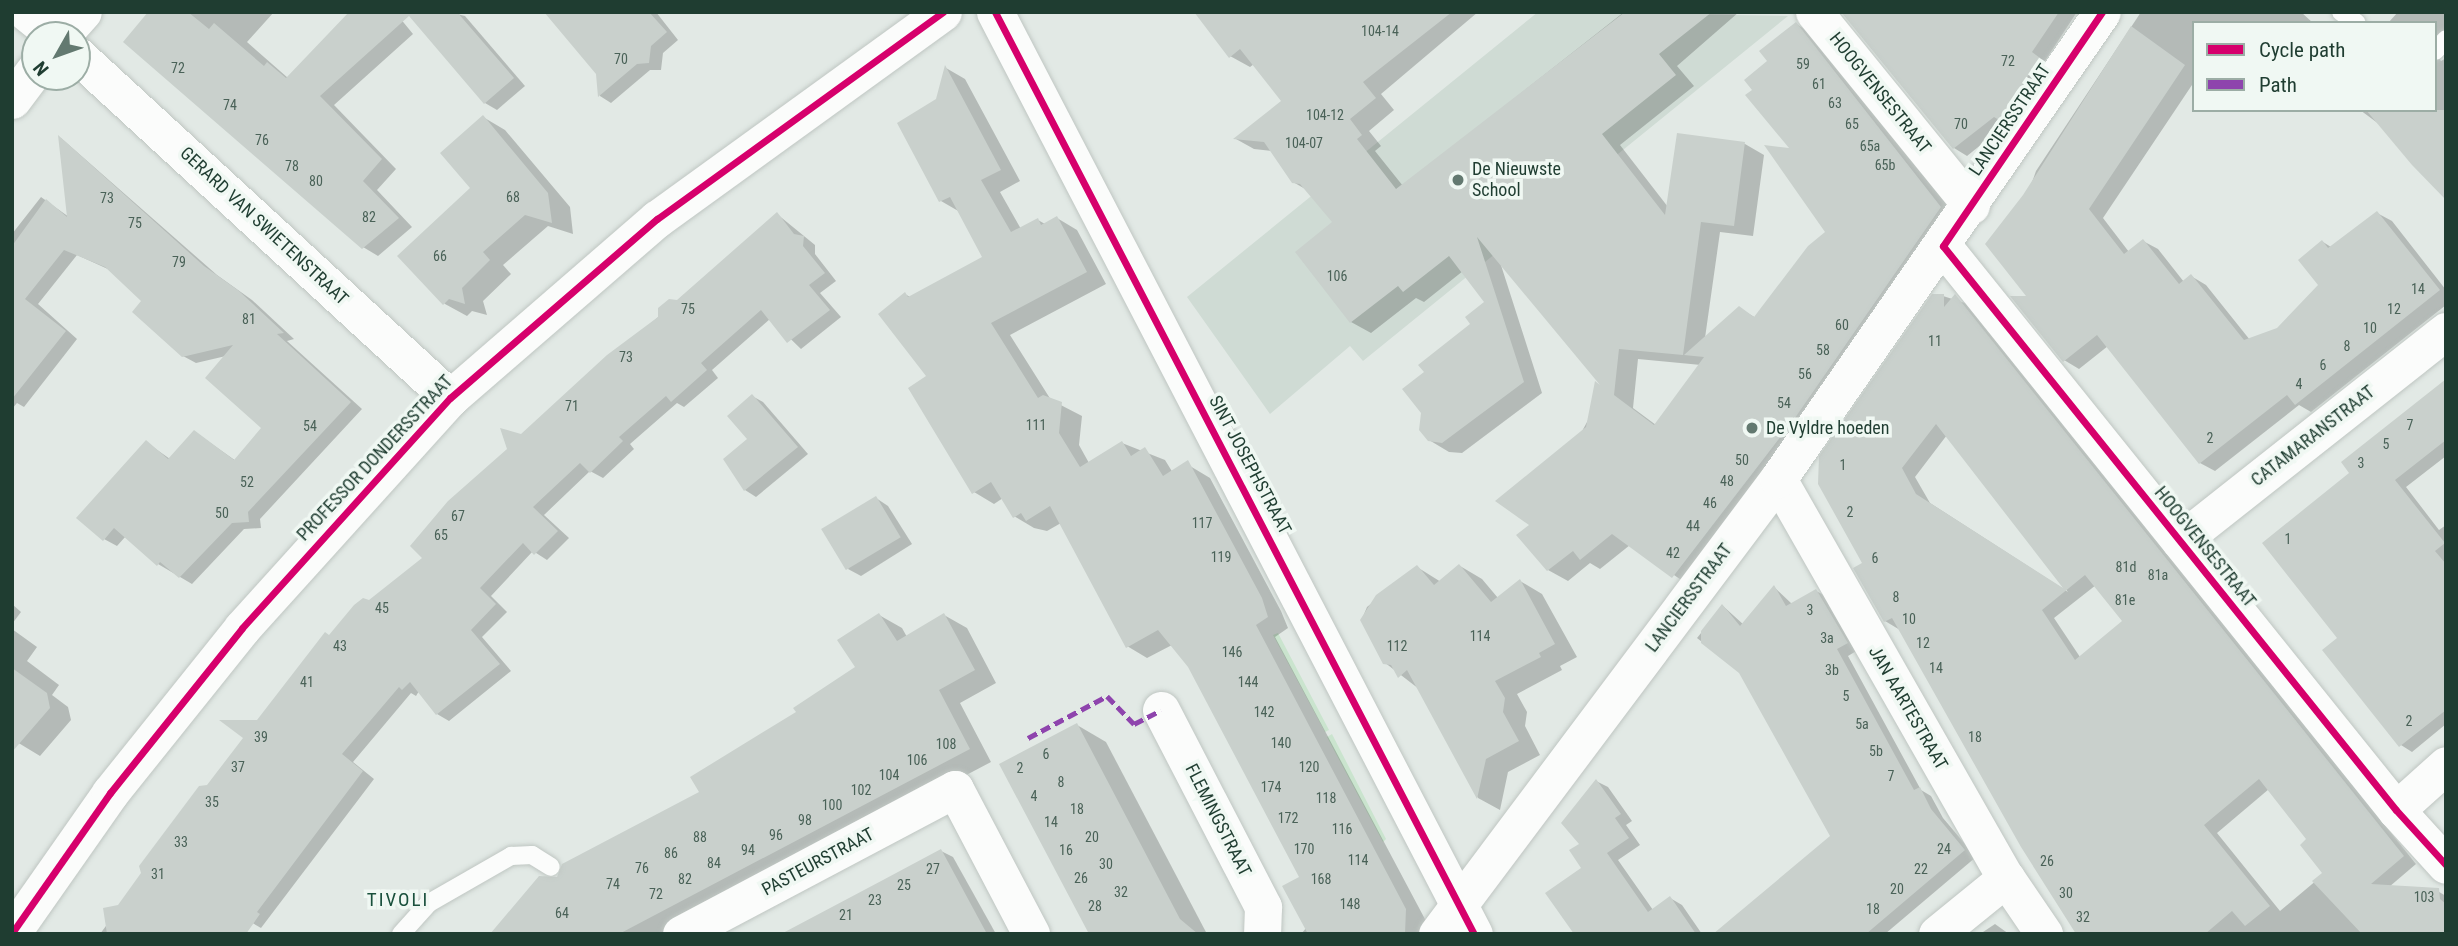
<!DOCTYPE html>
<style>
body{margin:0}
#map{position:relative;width:2458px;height:946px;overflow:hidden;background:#e2e9e5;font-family:"Roboto Condensed",sans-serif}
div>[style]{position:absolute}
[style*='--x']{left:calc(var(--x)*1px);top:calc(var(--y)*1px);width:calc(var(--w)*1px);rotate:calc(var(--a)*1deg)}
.built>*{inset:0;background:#cfdbd4}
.green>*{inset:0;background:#cae4ce}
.shadow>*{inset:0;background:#0003}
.building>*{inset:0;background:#c9d0cc;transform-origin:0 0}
.roads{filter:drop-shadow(0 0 2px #bfc6c2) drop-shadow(0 0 2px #bfc6c2)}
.service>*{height:18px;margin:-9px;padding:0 9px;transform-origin:9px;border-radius:9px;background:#fbfcfb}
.minor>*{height:37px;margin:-18.5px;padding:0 18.5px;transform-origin:18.5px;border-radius:18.5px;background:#fbfcfb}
.quiet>*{height:5px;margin-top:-2.5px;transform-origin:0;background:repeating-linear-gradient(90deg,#8e44ad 0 10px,transparent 0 15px)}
.cycleway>*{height:7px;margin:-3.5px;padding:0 3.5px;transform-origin:3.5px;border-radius:3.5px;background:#d6006c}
.dots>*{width:19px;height:19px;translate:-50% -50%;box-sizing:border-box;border:4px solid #f0f8f3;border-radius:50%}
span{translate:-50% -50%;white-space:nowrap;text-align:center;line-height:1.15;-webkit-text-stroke:7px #f0f8f3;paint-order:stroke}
.number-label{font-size:14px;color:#4a6258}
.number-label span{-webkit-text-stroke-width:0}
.street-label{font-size:18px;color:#1f3d31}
.poi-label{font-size:18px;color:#1f3d31}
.left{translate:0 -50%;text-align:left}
.neighbourhood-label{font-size:19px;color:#19503c;letter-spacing:2px}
.frame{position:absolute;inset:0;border:14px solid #1f3d31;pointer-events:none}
.legend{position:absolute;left:2192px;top:21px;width:245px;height:91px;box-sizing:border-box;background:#f0f8f3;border:2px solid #9cada5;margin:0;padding:9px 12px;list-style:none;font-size:21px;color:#1f3d31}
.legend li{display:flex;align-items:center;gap:14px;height:35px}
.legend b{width:35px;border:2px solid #9cada5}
.north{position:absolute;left:21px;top:21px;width:70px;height:70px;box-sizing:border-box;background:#f0f8f3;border:2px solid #9cada5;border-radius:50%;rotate:230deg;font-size:19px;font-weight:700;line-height:28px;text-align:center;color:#1f3d31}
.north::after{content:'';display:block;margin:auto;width:24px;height:32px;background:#637970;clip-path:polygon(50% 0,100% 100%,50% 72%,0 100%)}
</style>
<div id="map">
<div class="built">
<div style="clip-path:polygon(1538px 12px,1788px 16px,1363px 361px,1350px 346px,1270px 414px,1187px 297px)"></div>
</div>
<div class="green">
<div style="clip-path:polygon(1278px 633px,1329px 730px,1325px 732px,1273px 635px)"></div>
<div style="clip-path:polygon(1332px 734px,1386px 839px,1383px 842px,1327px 737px)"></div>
</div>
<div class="shadow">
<div style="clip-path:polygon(151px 12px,274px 12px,247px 42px,288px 78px,352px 12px,395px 12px,413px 34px,334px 105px,396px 169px,377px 190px,412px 227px,378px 256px,363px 247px)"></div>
<div style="clip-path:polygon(449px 12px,465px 16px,525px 86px,497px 110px,485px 103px)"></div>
<div style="clip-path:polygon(567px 12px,656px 12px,678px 40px,663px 53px,661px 70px,650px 70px,611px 103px,600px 96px,598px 73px)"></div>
<div style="clip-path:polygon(evenodd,1196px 12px,1478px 12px,1381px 94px,1394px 110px,1369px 131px,1381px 146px,1375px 151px,1403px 186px,1624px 12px,1739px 12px,1677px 66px,1694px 86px,1620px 145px,1668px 207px,1679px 135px,1745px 144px,1764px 155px,1753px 236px,1720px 232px,1705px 338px,1739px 308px,1756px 318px,1827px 232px,1793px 150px,1754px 90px,1796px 24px,1815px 35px,1959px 219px,1693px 588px,1630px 545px,1600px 569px,1590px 563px,1568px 581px,1548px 570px,1531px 525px,1605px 389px,1500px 262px,1542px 393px,1462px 453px,1449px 452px,1429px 440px,1427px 372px,1473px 324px,1487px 303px,1463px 271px,1424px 302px,1416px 298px,1371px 333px,1351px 322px,1335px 223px,1307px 190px,1293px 182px,1272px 151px,1254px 149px,1236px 139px,1284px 102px,1254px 64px,1250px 67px,1230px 56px,1196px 12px,1638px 359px,1701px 365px,1656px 425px,1633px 408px,1638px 359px)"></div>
<div style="clip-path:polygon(1844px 12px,2077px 12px,2045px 61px,2053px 67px,2008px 123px,1967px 156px,1954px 148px)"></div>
<div style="clip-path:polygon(2141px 12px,2301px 12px,2313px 23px,2194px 23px,2194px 82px,2103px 218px,2129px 252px,2143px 241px,2158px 249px,2184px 282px,2191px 276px,2206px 285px,2250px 340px,2278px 330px,2321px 286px,2323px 242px,2331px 247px,2377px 213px,2392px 221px,2446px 290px,2446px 305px,2311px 412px,2299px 405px,2215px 471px,2200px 463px,2108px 346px,2079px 369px,2064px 360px,2030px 298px,2031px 185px,2036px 171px)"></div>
<div style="clip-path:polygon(2398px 12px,2446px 12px,2446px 49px,2438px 57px,2441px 61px,2446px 58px,2446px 196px,2383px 127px,2360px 110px,2435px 110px,2435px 23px,2388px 23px)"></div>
<div style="clip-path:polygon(946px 68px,965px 79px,1020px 181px,1000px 192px,1021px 229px,1038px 220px,1045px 224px,1057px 218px,1077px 230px,1106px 284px,1010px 335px,1051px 400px,1082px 416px,1079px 445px,1089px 463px,1122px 443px,1165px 460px,1173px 473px,1190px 466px,1210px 478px,1281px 611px,1288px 628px,1275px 637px,1426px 921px,1424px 934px,1301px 934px,1307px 927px,1302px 877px,1190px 666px,1172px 645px,1147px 658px,1127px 646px,1061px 523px,1047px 531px,1034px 528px,1014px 516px,1003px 498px,994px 504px,974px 492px,929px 376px,905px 294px,910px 297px,985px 258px,960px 212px,941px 201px,937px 100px)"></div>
<div style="clip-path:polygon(483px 117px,505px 130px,570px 207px,573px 234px,548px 226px,503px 265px,511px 274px,483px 301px,487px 315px,472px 311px,467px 316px,445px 304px,400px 257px,472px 188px)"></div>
<div style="clip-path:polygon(61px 138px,217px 275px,252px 300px,294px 339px,287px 341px,362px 409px,260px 519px,261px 528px,244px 529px,192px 584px,158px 564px,126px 536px,117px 546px,104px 539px,146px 442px,170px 459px,195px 432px,236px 461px,264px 428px,226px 356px,196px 363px,183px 356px,144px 301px,110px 270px,77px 255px,38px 304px,77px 339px,24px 407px,17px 403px,12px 409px,12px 234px,41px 197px,69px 217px)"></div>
<div style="clip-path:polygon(777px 214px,815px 245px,815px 254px,836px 281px,820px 293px,841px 317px,801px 349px,770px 319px,712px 370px,718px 378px,684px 407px,677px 403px,630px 444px,634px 449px,603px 478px,590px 471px,544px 515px,569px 538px,547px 560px,533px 551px,491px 596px,507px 612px,482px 637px,511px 671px,449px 721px,437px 714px,419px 691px,416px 696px,411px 693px,353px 762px,374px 779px,261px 928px,249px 921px,219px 934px,100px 934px,208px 787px,329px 637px,425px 558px,521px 436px)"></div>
<div style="clip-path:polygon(evenodd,1943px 296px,1968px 304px,2416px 864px,2389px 887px,2434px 889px,2446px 896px,2446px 934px,2080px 934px,1900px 630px,1885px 621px,1864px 564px,1943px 296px,1947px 435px,2068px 592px,1930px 503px,1915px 477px,1947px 435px,1943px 296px,2096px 585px,2124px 621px,2080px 657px,2054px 618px,2096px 585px,1943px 296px,2269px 789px,2309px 839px,2324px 874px,2280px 911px,2217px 833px,2269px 789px)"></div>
<div style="clip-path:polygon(2446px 381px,2446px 456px,2406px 487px,2439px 530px,2446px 525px,2446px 724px,2412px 752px,2401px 745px,2340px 639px,2352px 473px)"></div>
<div style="clip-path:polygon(752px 396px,763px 402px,808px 454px,756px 497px,745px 490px)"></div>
<div style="clip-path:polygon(876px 498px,888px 506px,912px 544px,861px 576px,848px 569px)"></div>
<div style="clip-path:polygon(1460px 566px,1482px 579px,1498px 598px,1520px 581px,1542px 594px,1577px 657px,1560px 666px,1562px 670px,1517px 694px,1527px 712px,1525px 726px,1540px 755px,1508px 772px,1500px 810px,1478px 798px,1419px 689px,1384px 662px,1362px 619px,1367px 607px,1417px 567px,1441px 582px)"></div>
<div style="clip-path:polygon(1774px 587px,1792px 604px,1816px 591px,1828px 597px,1858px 650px,1848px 656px,1921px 790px,1931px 796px,1943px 818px,1976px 857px,1885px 934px,1716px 934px,1832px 836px,1740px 672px,1697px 638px,1723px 606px,1744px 625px)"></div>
<div style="clip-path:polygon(12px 604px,21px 612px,12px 624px)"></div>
<div style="clip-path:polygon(879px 615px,902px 628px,907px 637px,944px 615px,967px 628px,996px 683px,960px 703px,991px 762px,665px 934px,492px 934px,558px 878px,702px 792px,857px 668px)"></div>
<div style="clip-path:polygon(12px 629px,37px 647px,27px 661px,59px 685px,52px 695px,68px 707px,71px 720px,40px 756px,12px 739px)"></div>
<div style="clip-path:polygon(1077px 725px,1106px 742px,1207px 934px,1094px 934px)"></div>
<div style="clip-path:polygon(1596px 781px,1608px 787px,1632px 821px,1626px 825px,1640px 845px,1618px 860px,1653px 910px,1670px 898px,1682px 905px,1702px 934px,1576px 934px,1584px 868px,1582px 844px)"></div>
<div style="clip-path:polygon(941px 851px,953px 857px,996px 934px,785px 934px)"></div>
<div style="clip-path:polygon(1995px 924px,2009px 934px,1980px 934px)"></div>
</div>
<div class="building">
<div style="clip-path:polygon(148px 12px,188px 12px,209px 29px,214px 23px,264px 66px,267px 62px,286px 78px,349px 12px,457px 12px,514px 78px,484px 104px,409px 16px,320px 96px,382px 159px,363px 181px,399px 218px,362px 249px,123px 42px)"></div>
<div style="clip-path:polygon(544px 12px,649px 12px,667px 32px,651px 46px,649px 63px,637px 64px,598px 97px,596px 74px)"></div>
<div style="clip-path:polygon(1194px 12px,1452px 12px,1363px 82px,1376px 98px,1350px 119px,1362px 135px,1357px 139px,1396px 189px,1625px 12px,1712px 12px,1659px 54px,1676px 75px,1602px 134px,1665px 215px,1677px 133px,1745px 142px,1734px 226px,1701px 222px,1683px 355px,1619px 349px,1614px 395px,1654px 425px,1704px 357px,1684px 355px,1739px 306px,1754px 317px,1808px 246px,1825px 232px,1764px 145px,1789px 148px,1745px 95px,1752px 90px,1744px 80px,1767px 61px,1759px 51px,1796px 22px,1941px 207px,1795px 418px,1672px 578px,1612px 534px,1580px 560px,1573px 551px,1547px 571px,1516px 535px,1529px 525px,1495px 501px,1586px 427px,1595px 381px,1600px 385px,1477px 237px,1524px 382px,1442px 443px,1428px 441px,1419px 430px,1421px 413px,1402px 389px,1424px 372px,1418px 365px,1470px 324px,1465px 317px,1484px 302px,1449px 256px,1403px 292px,1398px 286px,1350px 323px,1295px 252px,1332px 222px,1300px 184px,1292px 183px,1264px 142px,1233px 139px,1281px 101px,1240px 49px,1229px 58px)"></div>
<div style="clip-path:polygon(1841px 12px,2059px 12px,2032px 52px,2040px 58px,1999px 120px,1994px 117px,1953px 149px)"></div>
<div style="clip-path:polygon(2131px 26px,2185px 65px,2089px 209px,2124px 254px,2143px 239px,2179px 284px,2191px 274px,2244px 340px,2277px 328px,2318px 285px,2298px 260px,2322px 240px,2328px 248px,2377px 211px,2440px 290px,2295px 405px,2287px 395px,2199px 464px,2097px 335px,2063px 362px,2010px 296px,2026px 296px,1985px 244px,2023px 195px)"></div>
<div style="clip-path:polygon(945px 65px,1001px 170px,981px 180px,1011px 232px,1038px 218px,1041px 225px,1057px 216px,1087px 272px,991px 323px,1038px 398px,1043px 395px,1062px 402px,1059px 433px,1080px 467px,1122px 441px,1131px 456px,1145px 447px,1163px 476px,1188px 460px,1262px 598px,1268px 617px,1256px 625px,1406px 909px,1405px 934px,1308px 934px,1282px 886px,1299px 877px,1188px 667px,1158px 630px,1126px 648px,1050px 506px,1026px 521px,1021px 513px,1013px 518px,991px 482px,972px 494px,908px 388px,926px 376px,878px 314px,905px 292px,908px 297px,982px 257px,950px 197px,939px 202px,897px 123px,936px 99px)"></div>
<div style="clip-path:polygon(2366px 110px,2446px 110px,2446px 200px,2412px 165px)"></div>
<div style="clip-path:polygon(483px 115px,548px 193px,552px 223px,525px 215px,483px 252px,490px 260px,462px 288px,465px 304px,449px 299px,443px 305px,397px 256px,470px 188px,440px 153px)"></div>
<div style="clip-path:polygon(58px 135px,204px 266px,239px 291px,284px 333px,277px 334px,351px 402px,248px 512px,249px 522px,232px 523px,179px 578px,160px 562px,157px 566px,114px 528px,103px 541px,76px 518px,146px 440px,168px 459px,194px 430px,234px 460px,261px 428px,205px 378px,233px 345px,182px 357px,132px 312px,141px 301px,105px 267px,64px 250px,25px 299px,66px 331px,12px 399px,12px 246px,46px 199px,67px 217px)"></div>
<div style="clip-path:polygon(777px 212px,794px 234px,804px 236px,803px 246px,825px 273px,809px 285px,830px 310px,787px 343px,761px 310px,701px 363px,707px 370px,671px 402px,666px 396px,619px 437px,623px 441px,590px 473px,580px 463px,533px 507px,558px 531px,534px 555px,523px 543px,480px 588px,496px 604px,471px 630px,500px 664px,436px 715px,410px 682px,402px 690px,399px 687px,342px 754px,363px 771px,257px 912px,260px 914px,246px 934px,107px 934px,103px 908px,118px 905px,141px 873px,139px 866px,199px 786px,207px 785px,243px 738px,219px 720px,257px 720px,325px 632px,329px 635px,354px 605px,363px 598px,369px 600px,422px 558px,410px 546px,448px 501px,507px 449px,500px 428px,521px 434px,607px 355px,658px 317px,658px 308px,669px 299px,677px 300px)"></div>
<div style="clip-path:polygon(evenodd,1932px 294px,1944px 294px,1944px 307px,1955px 294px,2404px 856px,2371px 884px,2439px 888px,2440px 899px,2446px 904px,2446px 934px,2362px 934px,2312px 881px,2322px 873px,2300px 845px,2306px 839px,2259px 779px,2204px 825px,2270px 906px,2245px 926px,2232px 911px,2205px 934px,2076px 934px,2021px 847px,1892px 618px,1884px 622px,1853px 568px,1862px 563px,1818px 484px,1819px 456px,1932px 294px,1936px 424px,2063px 588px,1916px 494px,1902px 468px,1936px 424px,1932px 294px,2085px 575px,2122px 621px,2075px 660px,2042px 610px,2085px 575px)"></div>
<div style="clip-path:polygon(2446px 379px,2446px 440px,2395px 480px,2445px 543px,2435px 551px,2446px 564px,2446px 710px,2399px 747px,2322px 650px,2337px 638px,2262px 543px,2349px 473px,2341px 462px)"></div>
<div style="clip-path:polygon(752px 394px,798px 447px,744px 491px,723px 459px,747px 439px,727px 416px)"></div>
<div style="left:876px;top:496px;width:48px;height:64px;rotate:59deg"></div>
<div style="clip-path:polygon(1459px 564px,1491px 602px,1520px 579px,1555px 644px,1539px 653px,1541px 657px,1495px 681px,1505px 698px,1503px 712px,1519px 741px,1486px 759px,1477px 799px,1407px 670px,1398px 678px,1391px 665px,1383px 664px,1360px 620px,1376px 595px,1417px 565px,1434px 585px)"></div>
<div style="clip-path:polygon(1774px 585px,1786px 606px,1816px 589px,1848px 643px,1837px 649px,1914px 790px,1920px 787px,1931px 809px,1965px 850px,1866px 934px,1713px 934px,1830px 836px,1739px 673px,1701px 643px,1701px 631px,1722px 604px,1740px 626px)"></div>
<div style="clip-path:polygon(879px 613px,897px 641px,944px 613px,975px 670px,939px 690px,970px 749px,619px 934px,490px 934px,539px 876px,557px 877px,562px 864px,699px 792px,690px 777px,796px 712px,793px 708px,855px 667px,837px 640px)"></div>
<div style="clip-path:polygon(12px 668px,47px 693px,50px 708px,12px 752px)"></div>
<div style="clip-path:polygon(1077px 723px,1180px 919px,1198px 934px,1089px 934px,999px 764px)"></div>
<div style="clip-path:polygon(1596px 779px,1621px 814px,1615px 818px,1629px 838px,1607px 853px,1648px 912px,1670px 896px,1696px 934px,1574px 934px,1545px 893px,1581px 868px,1569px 850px,1579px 844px,1561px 823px)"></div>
<div style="clip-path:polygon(941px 849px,987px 934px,781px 934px,883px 880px)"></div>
</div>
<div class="roads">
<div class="service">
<div style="--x:2341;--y:12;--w:19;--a:35"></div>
<div style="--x:2435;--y:51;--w:16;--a:-47"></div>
<div style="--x:401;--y:934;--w:42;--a:-47.9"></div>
<div style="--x:429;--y:903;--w:95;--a:-29.8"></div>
<div style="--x:511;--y:856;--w:21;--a:-3"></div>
<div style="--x:532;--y:855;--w:22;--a:32"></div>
</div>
<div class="minor">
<div style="--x:26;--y:12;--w:36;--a:39"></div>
<div style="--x:995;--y:12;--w:1039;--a:62.55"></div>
<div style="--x:1814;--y:12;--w:249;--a:50.9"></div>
<div style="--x:62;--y:35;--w:31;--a:-48"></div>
<div style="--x:77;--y:55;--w:507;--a:42.6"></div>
<div style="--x:12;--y:100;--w:38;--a:-53"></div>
<div style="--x:1943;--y:246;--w:723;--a:51.23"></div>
<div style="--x:2396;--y:810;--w:74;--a:47.7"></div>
<div style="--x:1778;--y:479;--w:460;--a:60.3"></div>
<div style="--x:2006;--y:878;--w:68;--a:55.8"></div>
<div style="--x:2180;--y:541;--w:339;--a:-38.3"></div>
<div style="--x:1161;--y:710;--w:222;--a:62.6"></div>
<div style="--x:1263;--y:907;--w:27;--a:92"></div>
<div style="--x:2396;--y:810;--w:67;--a:-42"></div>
<div style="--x:12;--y:933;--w:171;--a:-55"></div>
<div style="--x:110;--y:793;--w:211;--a:-51.3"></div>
<div style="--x:242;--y:628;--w:310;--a:-47.9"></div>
<div style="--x:450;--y:398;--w:274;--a:-40.9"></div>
<div style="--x:657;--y:219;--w:353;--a:-35.9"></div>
<div style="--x:681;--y:934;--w:310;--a:-27.9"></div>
<div style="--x:955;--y:789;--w:164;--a:62.3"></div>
<div style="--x:1437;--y:934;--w:569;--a:-53.15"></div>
<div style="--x:1778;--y:479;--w:568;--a:-55.25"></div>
<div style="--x:1937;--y:934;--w:89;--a:-39.1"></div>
</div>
</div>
<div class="quiet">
<div style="--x:1028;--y:738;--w:89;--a:-28"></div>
<div style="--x:1107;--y:696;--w:39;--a:46"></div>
<div style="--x:1134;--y:724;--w:30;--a:-27"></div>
</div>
<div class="cycleway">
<div style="--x:995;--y:12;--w:1039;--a:62.55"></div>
<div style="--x:2102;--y:12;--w:283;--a:124.2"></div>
<div style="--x:1943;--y:246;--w:723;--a:51.23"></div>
<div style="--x:2396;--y:810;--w:74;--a:47.7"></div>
<div style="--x:12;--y:933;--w:171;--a:-55"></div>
<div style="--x:110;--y:793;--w:211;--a:-51.3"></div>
<div style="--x:242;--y:628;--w:310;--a:-47.9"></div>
<div style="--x:450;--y:398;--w:274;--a:-40.9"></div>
<div style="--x:657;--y:219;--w:353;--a:-35.9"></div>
</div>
<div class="dots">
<div style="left:1458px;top:180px;background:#637970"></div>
<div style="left:1752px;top:428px;background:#637970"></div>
</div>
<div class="number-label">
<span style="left:1380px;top:31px">104-14</span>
<span style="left:621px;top:59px">70</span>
<span style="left:2008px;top:61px">72</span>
<span style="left:1803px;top:64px">59</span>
<span style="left:178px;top:68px">72</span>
<span style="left:1819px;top:84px">61</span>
<span style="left:1835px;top:103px">63</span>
<span style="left:230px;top:105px">74</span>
<span style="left:1325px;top:115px">104-12</span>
<span style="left:1852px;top:124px">65</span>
<span style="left:1961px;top:124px">70</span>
<span style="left:262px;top:140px">76</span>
<span style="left:1304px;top:143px">104-07</span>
<span style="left:1870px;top:146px">65a</span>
<span style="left:1885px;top:165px">65b</span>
<span style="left:292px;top:166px">78</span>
<span style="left:316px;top:181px">80</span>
<span style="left:513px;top:197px">68</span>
<span style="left:107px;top:198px">73</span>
<span style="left:369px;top:217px">82</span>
<span style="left:135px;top:223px">75</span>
<span style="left:440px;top:256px">66</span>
<span style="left:179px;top:262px">79</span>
<span style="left:1337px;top:276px">106</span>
<span style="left:2418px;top:289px">14</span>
<span style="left:688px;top:309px">75</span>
<span style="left:2394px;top:309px">12</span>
<span style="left:249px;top:319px">81</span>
<span style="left:1842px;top:325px">60</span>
<span style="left:2370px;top:328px">10</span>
<span style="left:1935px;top:341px">11</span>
<span style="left:2347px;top:346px">8</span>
<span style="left:1823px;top:350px">58</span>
<span style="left:626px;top:357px">73</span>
<span style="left:2323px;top:365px">6</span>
<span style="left:1805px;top:374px">56</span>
<span style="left:2299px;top:384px">4</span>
<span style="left:1784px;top:403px">54</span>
<span style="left:572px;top:406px">71</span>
<span style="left:1036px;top:425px">111</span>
<span style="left:2410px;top:425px">7</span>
<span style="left:310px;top:426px">54</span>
<span style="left:2210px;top:438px">2</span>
<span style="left:2386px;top:444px">5</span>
<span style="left:1742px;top:460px">50</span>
<span style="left:2361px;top:463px">3</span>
<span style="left:1843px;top:465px">1</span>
<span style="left:1727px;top:481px">48</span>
<span style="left:247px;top:482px">52</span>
<span style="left:1710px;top:503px">46</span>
<span style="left:1850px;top:512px">2</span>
<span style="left:222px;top:513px">50</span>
<span style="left:458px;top:516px">67</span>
<span style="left:1202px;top:523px">117</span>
<span style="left:1693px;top:526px">44</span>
<span style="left:441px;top:535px">65</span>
<span style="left:2288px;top:539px">1</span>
<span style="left:1673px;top:553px">42</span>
<span style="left:1221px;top:557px">119</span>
<span style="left:1875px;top:558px">6</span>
<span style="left:2126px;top:567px">81d</span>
<span style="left:2158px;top:575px">81a</span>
<span style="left:1896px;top:597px">8</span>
<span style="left:2125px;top:600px">81e</span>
<span style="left:382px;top:608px">45</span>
<span style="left:1810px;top:610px">3</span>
<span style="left:1909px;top:619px">10</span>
<span style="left:1480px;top:636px">114</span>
<span style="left:1827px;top:638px">3a</span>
<span style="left:1923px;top:643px">12</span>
<span style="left:340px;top:646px">43</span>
<span style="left:1397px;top:646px">112</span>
<span style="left:1232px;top:652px">146</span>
<span style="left:1936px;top:668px">14</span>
<span style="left:1832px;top:670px">3b</span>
<span style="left:307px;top:682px">41</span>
<span style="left:1248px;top:682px">144</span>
<span style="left:1846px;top:696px">5</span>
<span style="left:1264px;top:712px">142</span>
<span style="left:2409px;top:721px">2</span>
<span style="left:1862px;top:724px">5a</span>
<span style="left:261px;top:737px">39</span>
<span style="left:1975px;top:737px">18</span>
<span style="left:1281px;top:743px">140</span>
<span style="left:946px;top:744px">108</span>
<span style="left:1876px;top:751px">5b</span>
<span style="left:1046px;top:754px">6</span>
<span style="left:917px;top:760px">106</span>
<span style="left:238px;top:767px">37</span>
<span style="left:1309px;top:767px">120</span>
<span style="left:1020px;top:768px">2</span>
<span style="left:889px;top:775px">104</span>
<span style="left:1891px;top:776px">7</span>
<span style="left:1061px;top:782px">8</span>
<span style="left:1271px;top:787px">174</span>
<span style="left:861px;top:790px">102</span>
<span style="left:1034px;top:796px">4</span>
<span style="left:1326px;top:798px">118</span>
<span style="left:212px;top:802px">35</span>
<span style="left:832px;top:805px">100</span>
<span style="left:1077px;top:809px">18</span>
<span style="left:1288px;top:818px">172</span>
<span style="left:805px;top:820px">98</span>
<span style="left:1051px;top:822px">14</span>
<span style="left:1342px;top:829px">116</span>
<span style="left:776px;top:835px">96</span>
<span style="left:700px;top:837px">88</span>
<span style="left:1092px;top:837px">20</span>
<span style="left:181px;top:842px">33</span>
<span style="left:1304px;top:849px">170</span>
<span style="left:1944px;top:849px">24</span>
<span style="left:748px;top:850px">94</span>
<span style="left:1066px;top:850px">16</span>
<span style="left:671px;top:853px">86</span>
<span style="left:1358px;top:860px">114</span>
<span style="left:2047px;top:861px">26</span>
<span style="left:714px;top:863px">84</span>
<span style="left:1106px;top:864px">30</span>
<span style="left:642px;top:868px">76</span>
<span style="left:933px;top:869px">27</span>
<span style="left:1921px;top:869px">22</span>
<span style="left:158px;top:874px">31</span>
<span style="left:1081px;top:878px">26</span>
<span style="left:685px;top:879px">82</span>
<span style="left:1321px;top:879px">168</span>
<span style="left:613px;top:884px">74</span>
<span style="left:904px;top:885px">25</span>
<span style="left:1897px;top:889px">20</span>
<span style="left:1121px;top:892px">32</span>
<span style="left:2066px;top:893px">30</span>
<span style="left:656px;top:894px">72</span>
<span style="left:2424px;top:897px">103</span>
<span style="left:875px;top:900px">23</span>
<span style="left:1350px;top:904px">148</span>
<span style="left:1095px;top:906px">28</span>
<span style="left:1873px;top:909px">18</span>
<span style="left:562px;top:913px">64</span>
<span style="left:846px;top:915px">21</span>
<span style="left:2083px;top:917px">32</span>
</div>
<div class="street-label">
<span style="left:1880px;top:93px;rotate:51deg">HOOGVENSESTRAAT</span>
<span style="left:2010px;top:120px;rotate:-56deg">LANCIERSSTRAAT</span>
<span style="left:264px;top:226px;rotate:43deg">GERARD VAN SWIETENSTRAAT</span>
<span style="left:2313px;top:436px;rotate:-38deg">CATAMARANSTRAAT</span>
<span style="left:375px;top:458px;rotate:-47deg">PROFESSOR DONDERSSTRAAT</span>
<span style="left:1250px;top:465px;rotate:62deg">SINT JOSEPHSTRAAT</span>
<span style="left:2205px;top:547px;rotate:51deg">HOOGVENSESTRAAT</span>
<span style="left:1689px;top:598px;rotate:-53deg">LANCIERSSTRAAT</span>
<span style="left:1908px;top:708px;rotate:60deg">JAN AARTESTRAAT</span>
<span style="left:1218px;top:820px;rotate:63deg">FLEMINGSTRAAT</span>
<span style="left:818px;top:862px;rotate:-28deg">PASTEURSTRAAT</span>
</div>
<div class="poi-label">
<span class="left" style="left:1472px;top:180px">De Nieuwste<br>School</span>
<span class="left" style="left:1766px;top:428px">De Vyldre hoeden</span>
</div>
<div class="neighbourhood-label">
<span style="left:398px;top:900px">TIVOLI</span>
</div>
<div class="frame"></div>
<ul class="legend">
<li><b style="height:9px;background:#d6006c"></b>Cycle path</li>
<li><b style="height:9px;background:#8e44ad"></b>Path</li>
</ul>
<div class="north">N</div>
</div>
